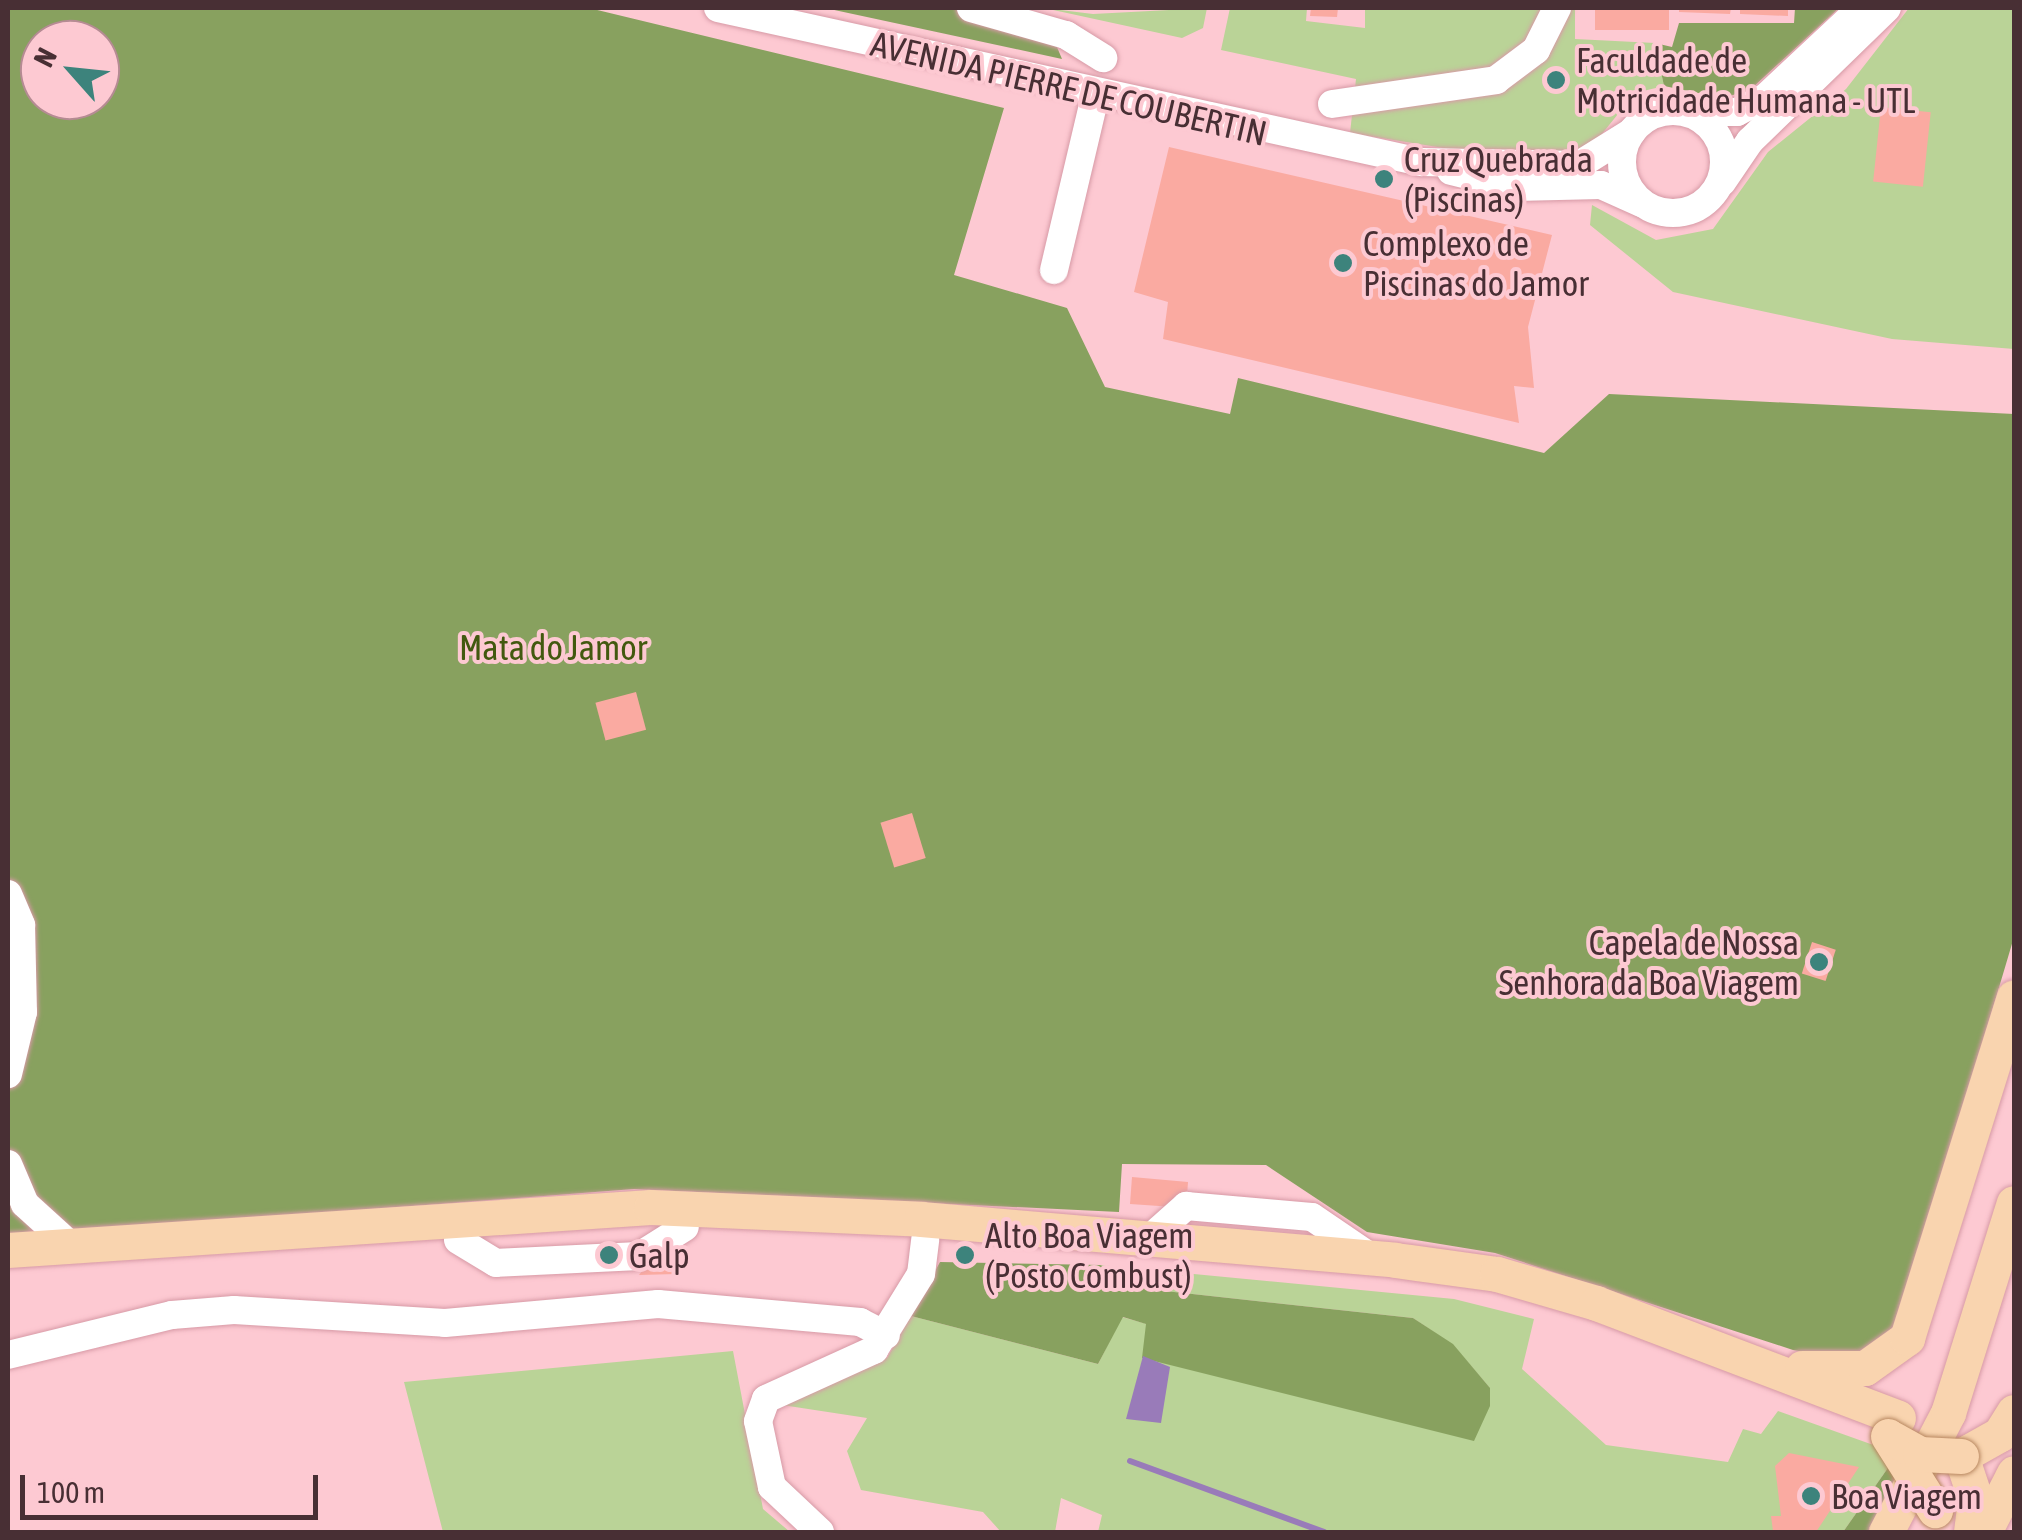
<!DOCTYPE html>
<style>
body{margin:0}
#map{position:relative;width:2022px;height:1540px;overflow:hidden;background:#fdc9d2;font-family:"Asap Condensed",sans-serif}
div>[style]{position:absolute}
[style*='--x']{left:calc(var(--x)*1px);top:calc(var(--y)*1px);width:calc(var(--w)*1px);rotate:calc(var(--a)*1deg)}
.green>*{inset:0;background:#bad397}
.forest>*{inset:0;background:#88a15f}
.water>*{inset:0;background:#997bb9}
.stream>*{height:6px;margin:-3px;padding:0 3px;transform-origin:3px;border-radius:3px;background:#997bb9}
.building>*{inset:0;background:#faaaa1;transform-origin:0 0}
.roads{filter:drop-shadow(0 0 2px #d79aa6) drop-shadow(0 0 2px #d79aa6)}
.minor>*{height:28px;margin:-14px;padding:0 14px;transform-origin:14px;border-radius:14px;background:#fff}
.minor>.ring{margin:-14px;padding:0;box-sizing:content-box;background:none;border:28px solid #fff;border-radius:50%}
.major>*{height:35px;margin:-17.5px;padding:0 17.5px;transform-origin:17.5px;border-radius:17.5px;background:#f9d4af}
.bridges{filter:drop-shadow(0 0 2px #b88861) drop-shadow(0 0 2px #b88861)}
.major-bridge>*{height:35px;margin:-17.5px;padding:0 17.5px;transform-origin:17.5px;border-radius:17.5px;background:#f9d4af}
.dots>*{width:28px;height:28px;translate:-50% -50%;box-sizing:border-box;border:5px solid #fdc9d2;border-radius:50%}
span{translate:-50% -50%;white-space:nowrap;text-align:center;line-height:1.15;-webkit-text-stroke:8px #fdc9d2;paint-order:stroke}
.poi-label{font-size:35px;color:#482f34}
.left{translate:0 -50%;text-align:left}
.right{translate:-100% -50%;text-align:right}
.street-label{font-size:35px;color:#482f34}
.park-label{font-size:35px;color:#42590f}
.frame{position:absolute;inset:0;border:10px solid #482f34;pointer-events:none}
.north{position:absolute;left:20px;top:20px;width:100px;height:100px;box-sizing:border-box;background:#fdc9d2;border:2px solid #b58b93;border-radius:50%;rotate:297deg;font-size:28px;font-weight:700;line-height:40px;text-align:center;color:#482f34}
.north::after{content:'';display:block;margin:auto;width:35px;height:45px;background:#3d837c;clip-path:polygon(50% 0,100% 100%,50% 72%,0 100%)}
.scale{position:absolute;left:20px;top:1475px;width:298px;height:45px;box-sizing:border-box;border:5px solid #482f34;border-top:0;padding-left:12px;font-size:30px;line-height:35px;white-space:nowrap;color:#482f34;-webkit-text-stroke:8px #fdc9d2;paint-order:stroke}
</style>
<div id="map">
<div class="green">
<div style="clip-path:polygon(1044px 8px,1093px 14px,1207px 8px,1203px 28px,1182px 38px)"></div>
<div style="clip-path:polygon(1230px 8px,1307px 8px,1306px 21px,1365px 28px,1365px 8px,1575px 8px,1575px 39px,1655px 43px,1664px 86px,1635px 93px,1597px 140px,1568px 153px,1450px 149px,1350px 133px,1356px 79px,1221px 50px)"></div>
<div style="clip-path:polygon(1909px 8px,2014px 8px,2014px 349px,1892px 339px,1673px 292px,1590px 225px,1592px 205px,1656px 240px,1713px 229px,1768px 152px,1846px 89px)"></div>
<div style="clip-path:polygon(1100px 1265px,1454px 1299px,1534px 1319px,1522px 1369px,1606px 1445px,1728px 1462px,1743px 1429px,1761px 1434px,1778px 1411px,1879px 1447px,1890px 1465px,1843px 1532px,1098px 1532px,1102px 1515px,1061px 1498px,1055px 1532px,1001px 1532px,983px 1512px,861px 1490px,847px 1451px,867px 1418px,782px 1405px,816px 1379px,887px 1358px,911px 1316px,1098px 1364px,1122px 1317px,1147px 1324px,1143px 1358px,1300px 1394px,1489px 1387px,1453px 1345px,1413px 1318px,1165px 1291px)"></div>
<div style="clip-path:polygon(733px 1351px,763px 1509px,790px 1532px,443px 1532px,404px 1382px)"></div>
</div>
<div class="forest">
<div style="clip-path:polygon(evenodd,8px 8px,589px 8px,1004px 108px,954px 275px,1067px 308px,1105px 387px,1230px 414px,1238px 378px,1544px 453px,1609px 394px,2014px 414px,2014px 937px,1895px 1338px,1846px 1359px,1793px 1350px,1495px 1253px,1367px 1232px,1266px 1165px,1122px 1164px,1119px 1212px,634px 1189px,8px 1237px,8px 8px,40px 40px,100px 40px,100px 100px,40px 100px,40px 40px)"></div>
<div style="clip-path:polygon(825px 8px,954px 8px,1057px 47px,1062px 59px)"></div>
<div style="clip-path:polygon(1795px 8px,1839px 8px,1750px 90px,1723px 98px,1664px 86px,1655px 43px,1672px 47px,1679px 23px,1794px 23px)"></div>
<div style="clip-path:polygon(940px 1262px,1100px 1265px,1165px 1291px,1413px 1318px,1453px 1344px,1490px 1388px,1490px 1406px,1474px 1441px,1142px 1358px,1146px 1324px,1123px 1317px,1098px 1364px,911px 1316px)"></div>
<div style="clip-path:polygon(1890px 1465px,1904px 1469px,1868px 1532px,1843px 1532px)"></div>
</div>
<div class="water">
<div style="clip-path:polygon(1143px 1356px,1170px 1367px,1161px 1423px,1126px 1419px)"></div>
</div>
<div class="stream">
<div style="--x:1130;--y:1461;--w:207;--a:20.1"></div>
</div>
<div class="building">
<div style="clip-path:polygon(1311px 8px,1338px 8px,1337px 17px,1310px 16px)"></div>
<div style="left:1595px;top:8px;width:74px;height:22px"></div>
<div style="clip-path:polygon(1679px 8px,1731px 8px,1730px 14px,1679px 12px)"></div>
<div style="clip-path:polygon(1740px 8px,1788px 8px,1788px 16px,1740px 14px)"></div>
<div style="left:1881px;top:107px;width:50px;height:75px;rotate:6deg"></div>
<div style="clip-path:polygon(1169px 147px,1552px 235px,1528px 327px,1534px 388px,1514px 386px,1519px 423px,1163px 339px,1168px 302px,1134px 292px)"></div>
<div style="left:636px;top:692px;width:39px;height:42px;rotate:75deg"></div>
<div style="left:912px;top:813px;width:47px;height:33px;rotate:73deg"></div>
<div style="left:1812px;top:942px;width:25px;height:33px;rotate:18deg"></div>
<div style="clip-path:polygon(1132px 1177px,1188px 1182px,1187px 1196px,1174px 1207px,1130px 1204px)"></div>
<div style="clip-path:polygon(651px 1259px,678px 1259px,677px 1274px,639px 1275px)"></div>
<div style="clip-path:polygon(1789px 1453px,1859px 1467px,1816px 1532px,1773px 1531px,1771px 1516px,1781px 1516px,1775px 1466px)"></div>
</div>
<div class="roads">
<div class="minor">
<div style="--x:718;--y:8;--w:720;--a:12.36"></div>
<div style="--x:1421;--y:162;--w:158;--a:1.1"></div>
<div style="--x:1579;--y:165;--w:62;--a:-31.9"></div>
<div style="--x:971;--y:8;--w:99;--a:15.9"></div>
<div style="--x:1066;--y:35;--w:44;--a:31.9"></div>
<div style="--x:1332;--y:104;--w:166;--a:-8.3"></div>
<div style="--x:1496;--y:80;--w:50;--a:-36.9"></div>
<div style="--x:1536;--y:50;--w:47;--a:-63.4"></div>
<div class="ring" style="left:1622px;top:111px;width:74px;height:74px"></div>
<div style="--x:1691;--y:112;--w:46;--a:0"></div>
<div style="--x:1737;--y:112;--w:33;--a:-27"></div>
<div style="--x:1766;--y:97;--w:130;--a:-43.1"></div>
<div style="--x:1451;--y:171;--w:67;--a:13.8"></div>
<div style="--x:1516;--y:187;--w:85;--a:-1.3"></div>
<div style="--x:1601;--y:185;--w:44;--a:24.2"></div>
<div style="--x:1722;--y:182;--w:50;--a:-55.7"></div>
<div style="--x:1750;--y:141;--w:191;--a:-44.2"></div>
<div style="--x:1054;--y:270;--w:178;--a:-76.7"></div>
<div style="--x:8;--y:894;--w:34;--a:67"></div>
<div style="--x:21;--y:925;--w:87;--a:88.7"></div>
<div style="--x:23;--y:1012;--w:64;--a:103.6"></div>
<div style="--x:8;--y:1164;--w:43;--a:67"></div>
<div style="--x:25;--y:1204;--w:61;--a:42.3"></div>
<div style="--x:1149;--y:1239;--w:50;--a:-41.7"></div>
<div style="--x:1186;--y:1206;--w:126;--a:5"></div>
<div style="--x:1312;--y:1217;--w:73;--a:34.3"></div>
<div style="--x:458;--y:1240;--w:44;--a:31.2"></div>
<div style="--x:496;--y:1263;--w:143;--a:-2.8"></div>
<div style="--x:639;--y:1256;--w:54;--a:-32.2"></div>
<div style="--x:8;--y:1355;--w:169;--a:-13.7"></div>
<div style="--x:172;--y:1315;--w:62;--a:-4.6"></div>
<div style="--x:234;--y:1310;--w:211;--a:3.5"></div>
<div style="--x:445;--y:1323;--w:214;--a:-5.1"></div>
<div style="--x:658;--y:1304;--w:203;--a:5.1"></div>
<div style="--x:860;--y:1322;--w:29;--a:27"></div>
<div style="--x:820;--y:1532;--w:66;--a:-136.8"></div>
<div style="--x:772;--y:1487;--w:67;--a:-102"></div>
<div style="--x:758;--y:1421;--w:23;--a:-70"></div>
<div style="--x:766;--y:1399;--w:119;--a:-24.4"></div>
<div style="--x:874;--y:1350;--w:89;--a:-58.3"></div>
<div style="--x:921;--y:1274;--w:35;--a:-83"></div>
</div>
<div class="major">
<div style="--x:8;--y:1250;--w:644;--a:-3.83"></div>
<div style="--x:651;--y:1207;--w:270;--a:2.5"></div>
<div style="--x:921;--y:1219;--w:476;--a:4.9"></div>
<div style="--x:1395;--y:1260;--w:103;--a:7.8"></div>
<div style="--x:1497;--y:1274;--w:103;--a:16.3"></div>
<div style="--x:1596;--y:1303;--w:323;--a:20.8"></div>
<div style="--x:1802;--y:1368;--w:63;--a:0"></div>
<div style="--x:1865;--y:1368;--w:52;--a:-35.5"></div>
<div style="--x:1907;--y:1338;--w:357;--a:-72.6"></div>
<div style="--x:1886;--y:1532;--w:134;--a:-62.5"></div>
<div style="--x:1948;--y:1413;--w:220;--a:-72.6"></div>
<div style="--x:1971;--y:1532;--w:34;--a:-83"></div>
<div style="--x:1975;--y:1498;--w:44;--a:-108.4"></div>
<div style="--x:1961;--y:1456;--w:45;--a:-29.4"></div>
<div style="--x:2000;--y:1434;--w:26;--a:-58"></div>
<div style="--x:1984;--y:1532;--w:66;--a:-63"></div>
</div>
</div>
<div class="bridges">
<div class="major-bridge">
<div style="--x:1888;--y:1436;--w:88;--a:57.6"></div>
<div style="--x:1893;--y:1439;--w:31;--a:29"></div>
<div style="--x:1920;--y:1454;--w:41;--a:2.8"></div>
</div>
</div>
<div class="dots">
<div style="left:1556px;top:80px;background:#3d837c"></div>
<div style="left:1384px;top:179px;background:#3d837c"></div>
<div style="left:1343px;top:263px;background:#3d837c"></div>
<div style="left:1819px;top:962px;background:#3d837c"></div>
<div style="left:609px;top:1255px;background:#3d837c"></div>
<div style="left:965px;top:1255px;background:#3d837c"></div>
<div style="left:1811px;top:1496px;background:#3d837c"></div>
</div>
<div class="poi-label">
<span class="left" style="left:1576px;top:80px">Faculdade de<br>Motricidade Humana - UTL</span>
<span class="left" style="left:1404px;top:179px">Cruz Quebrada<br>(Piscinas)</span>
<span class="left" style="left:1363px;top:263px">Complexo de<br>Piscinas do Jamor</span>
<span class="right" style="left:1799px;top:962px">Capela de Nossa<br>Senhora da Boa Viagem</span>
<span class="left" style="left:985px;top:1255px">Alto Boa Viagem<br>(Posto Combust)</span>
<span class="left" style="left:629px;top:1255px">Galp</span>
<span class="left" style="left:1831px;top:1496px">Boa Viagem</span>
</div>
<div class="street-label">
<span style="left:1069px;top:88px;rotate:13deg">AVENIDA PIERRE DE COUBERTIN</span>
</div>
<div class="park-label">
<span style="left:553px;top:647px">Mata do Jamor</span>
</div>
<div class="frame"></div>
<div class="north">N</div>
<div class="scale">100 m</div>
</div>
